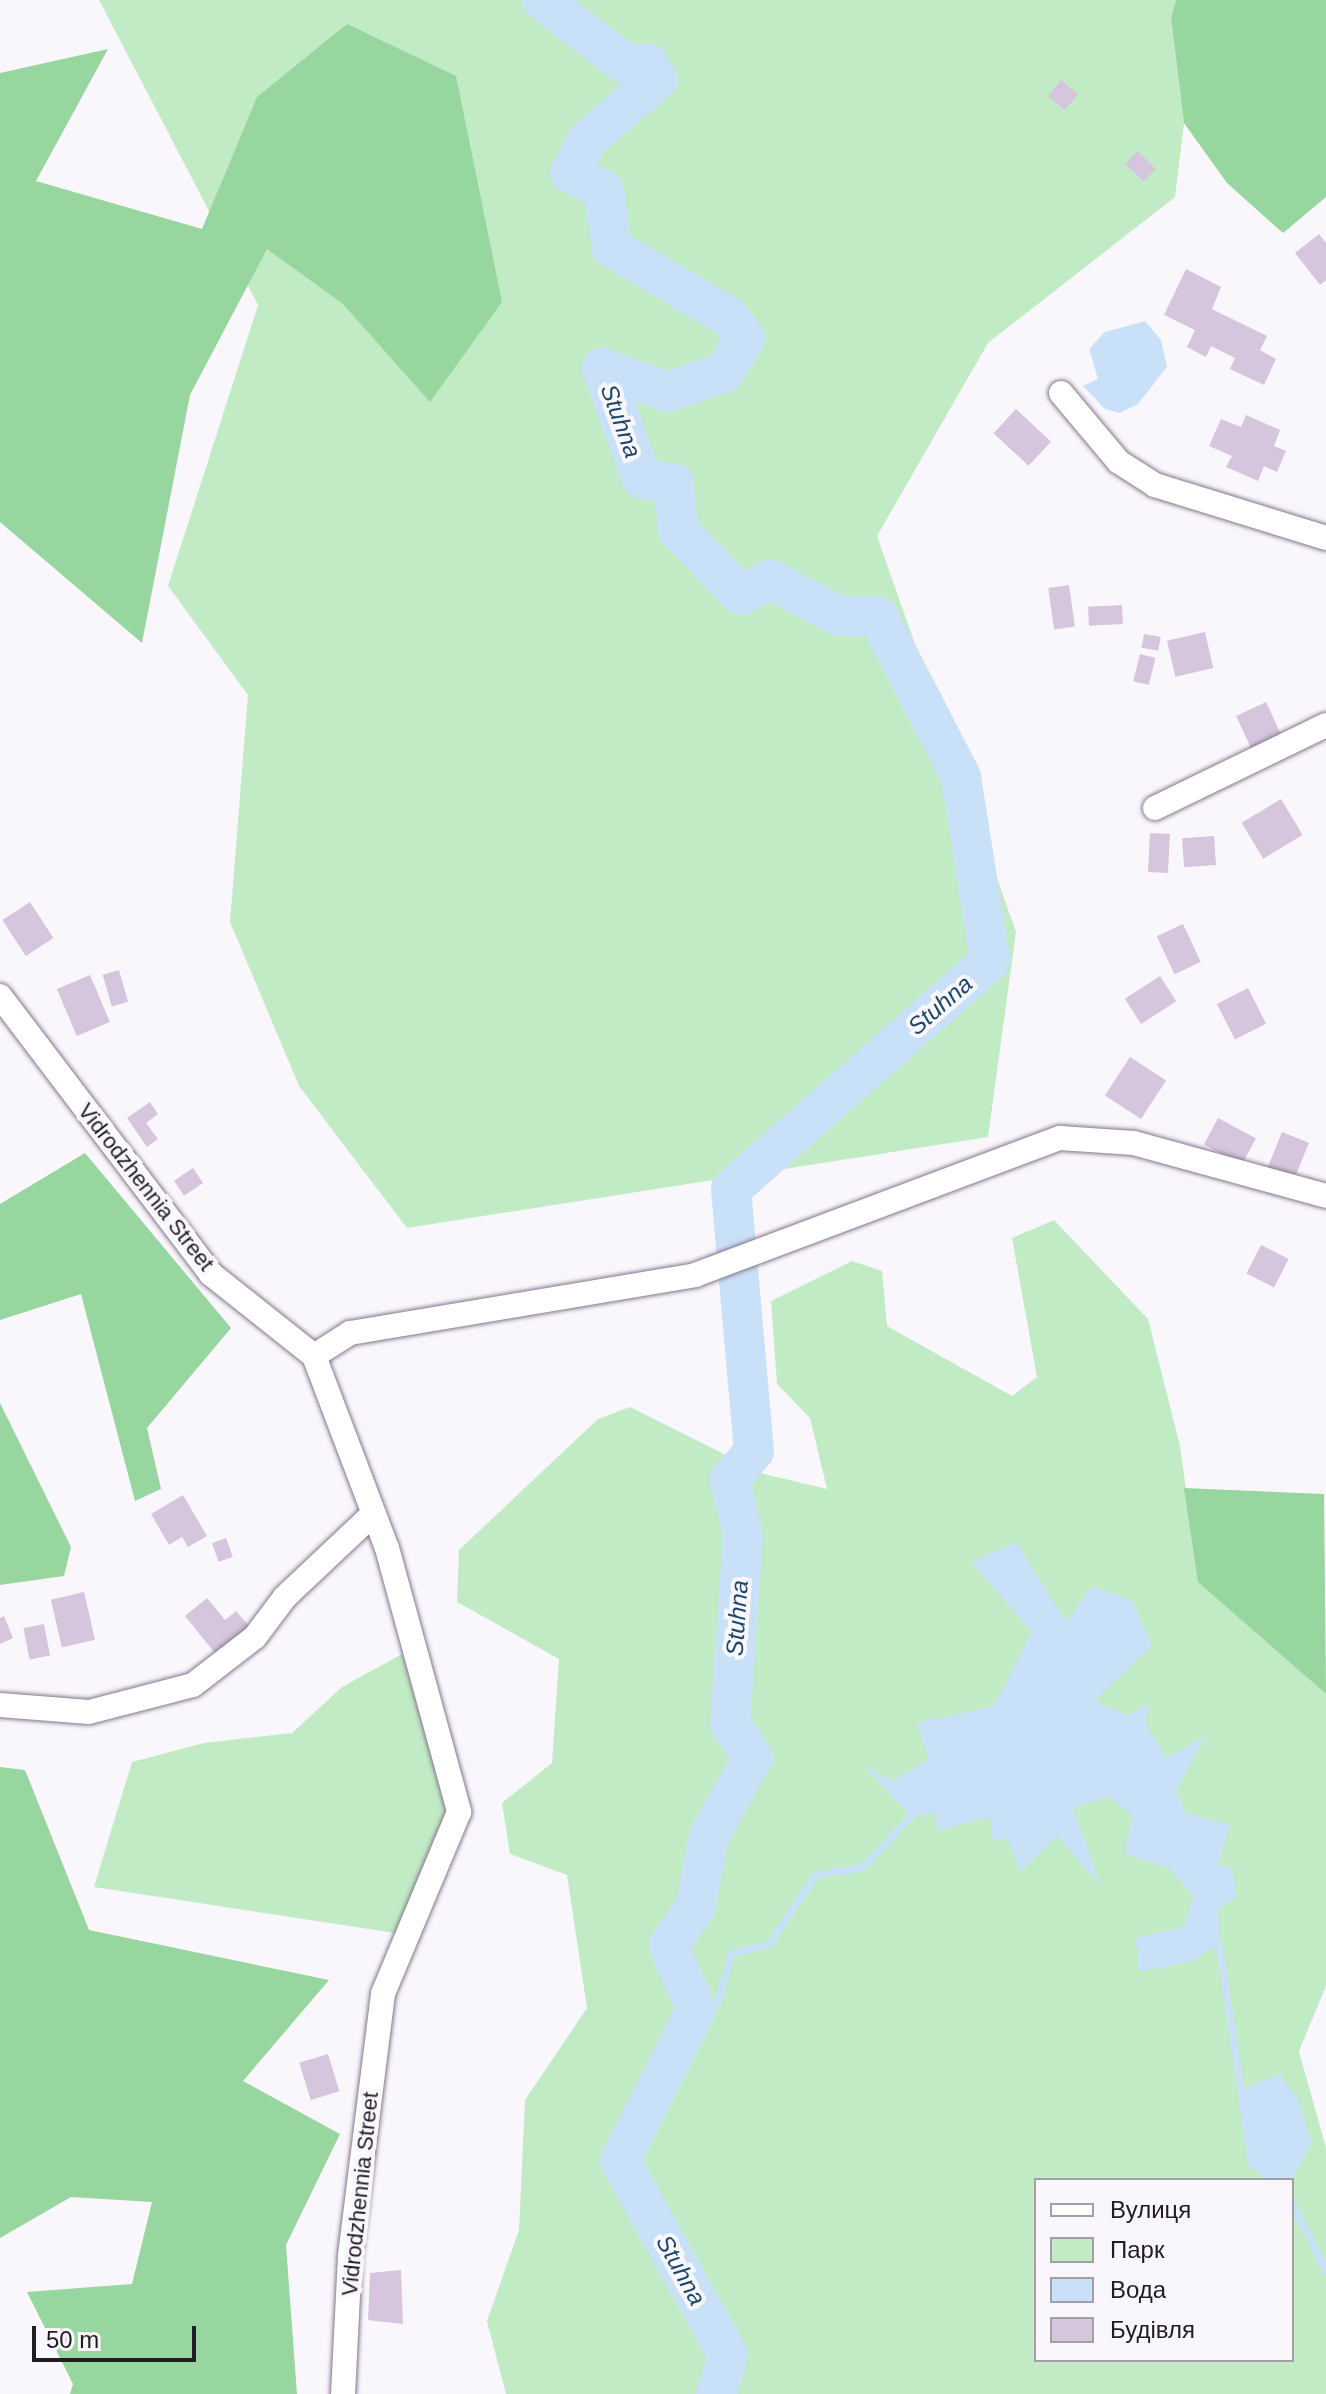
<!DOCTYPE html>
<meta charset="utf-8">
<style>
body{margin:0}
#map{position:relative;width:1326px;height:2394px;overflow:hidden;background:#faf7fc;font-family:Arial,sans-serif}
div>[style]{position:absolute}
[style*='--x']{left:calc(var(--x)*1px);top:calc(var(--y)*1px);width:calc(var(--w)*1px);rotate:calc(var(--a)*1deg)}
.green>*{inset:0;background:#c1ebc5}
.forest>*{inset:0;background:#97d69e}
.water>*{inset:0;background:#c9e1f8}
.stream>*{height:7px;margin:-3.5px;padding:0 3.5px;transform-origin:3.5px;border-radius:3.5px;background:#c9e1f8}
.river>*{height:40px;margin:-20px;padding:0 20px;transform-origin:20px;border-radius:20px;background:#c9e1f8}
.building>*{inset:0;background:#d5c5dd;transform-origin:0 0}
.roads{filter:drop-shadow(0 0 2px #85778c) drop-shadow(0 0 2px #85778c)}
.street>*{height:24px;margin:-12px;padding:0 12px;transform-origin:12px;border-radius:12px;background:#fff}
span{translate:-50% -50%;white-space:nowrap;text-align:center;line-height:1.15;-webkit-text-stroke:8px #faf7fc;paint-order:stroke}
.street-label{font-size:22px;color:#221c25}
.water-label{font-size:24px;color:#1b486d;font-style:italic}
.legend{position:absolute;left:1034px;top:2178px;width:260px;height:184px;box-sizing:border-box;background:#faf7fc;border:2px solid #a49fa6;margin:0;padding:10px 14px;list-style:none;font-size:24px;color:#221c25}
.legend li{display:flex;align-items:center;gap:16px;height:40px}
.legend b{width:40px;border:2px solid #a49fa6}
.scale{position:absolute;left:32px;top:2326px;width:164px;height:36px;box-sizing:border-box;border:4px solid #221c25;border-top:0;padding-left:10px;font-size:24px;line-height:28px;white-space:nowrap;color:#221c25;-webkit-text-stroke:6px #faf7fc;paint-order:stroke}
</style>
<div id="map">
<div class="green">
<div style="clip-path:polygon(99px 0,1176px 0,1171px 18px,1184px 123px,1175px 197px,988px 343px,877px 536px,1016px 932px,988px 1137px,407px 1228px,299px 1086px,230px 922px,248px 695px,168px 586px,258px 305px)"></div>
<div style="clip-path:polygon(evenodd,1054px 1220px,1148px 1319px,1180px 1446px,1199px 1582px,1326px 1694px,1326px 1986px,1299px 2051px,1326px 2148px,1326px 2394px,506px 2394px,487px 2321px,519px 2230px,525px 2100px,587px 2008px,567px 1875px,510px 1854px,502px 1803px,552px 1763px,559px 1659px,457px 1602px,459px 1550px,598px 1419px,630px 1407px,764px 1474px,827px 1489px,810px 1418px,777px 1384px,771px 1301px,852px 1261px,882px 1271px,887px 1326px,1012px 1396px,1037px 1377px,1012px 1238px,1054px 1220px,1312px 2141px,1291px 2180px,1292px 2360px,1036px 2360px,1036px 2180px,1272px 2180px,1251px 2163px,1312px 2141px)"></div>
<div style="clip-path:polygon(402px 1654px,449px 1811px,402px 1934px,94px 1887px,132px 1762px,204px 1743px,292px 1733px,342px 1687px)"></div>
</div>
<div class="forest">
<div style="clip-path:polygon(1176px 0,1326px 0,1326px 197px,1283px 233px,1227px 183px,1184px 123px,1171px 18px)"></div>
<div style="clip-path:polygon(347px 24px,456px 76px,502px 302px,430px 402px,343px 304px,267px 249px,190px 395px,142px 643px,0 522px,0 73px,108px 49px,36px 181px,202px 229px,257px 97px)"></div>
<div style="clip-path:polygon(85px 1153px,231px 1328px,147px 1428px,161px 1489px,135px 1501px,81px 1294px,0 1320px,0 1204px)"></div>
<div style="clip-path:polygon(0 1403px,71px 1547px,64px 1576px,0 1585px)"></div>
<div style="clip-path:polygon(1184px 1488px,1324px 1494px,1326px 1694px,1198px 1582px)"></div>
<div style="clip-path:polygon(0 1767px,25px 1770px,89px 1930px,329px 1980px,243px 2081px,340px 2134px,286px 2245px,297px 2394px,70px 2394px,73px 2384px,27px 2292px,132px 2284px,152px 2202px,71px 2197px,0 2238px)"></div>
</div>
<div class="water">
<div style="clip-path:polygon(1145px 321px,1161px 340px,1167px 367px,1138px 404px,1120px 413px,1105px 409px,1083px 386px,1098px 379px,1089px 349px,1105px 332px)"></div>
<div style="clip-path:polygon(1016px 1542px,1066px 1621px,1093px 1586px,1132px 1601px,1152px 1646px,1094px 1701px,1126px 1715px,1150px 1704px,1145px 1722px,1166px 1758px,1206px 1736px,1176px 1790px,1186px 1813px,1230px 1825px,1218px 1866px,1233px 1868px,1236px 1897px,1218px 1909px,1219px 1944px,1192px 1961px,1139px 1972px,1136px 1938px,1184px 1927px,1193px 1896px,1169px 1868px,1125px 1854px,1132px 1815px,1109px 1797px,1073px 1808px,1100px 1885px,1057px 1836px,1020px 1872px,1007px 1838px,993px 1842px,990px 1817px,937px 1831px,936px 1813px,911px 1816px,861px 1763px,892px 1781px,929px 1759px,917px 1723px,994px 1706px,1032px 1632px,971px 1562px)"></div>
<div style="clip-path:polygon(1279px 2074px,1297px 2098px,1312px 2141px,1291px 2180px,1272px 2180px,1251px 2163px,1239px 2091px)"></div>
</div>
<div class="stream">
<div style="--x:1219;--y:1944;--w:221;--a:81.7"></div>
<div style="--x:1251;--y:2163;--w:27;--a:39"></div>
<div style="--x:696;--y:2010;--w:22;--a:-16"></div>
<div style="--x:717;--y:2004;--w:53;--a:-74.6"></div>
<div style="--x:731;--y:1953;--w:39;--a:-13"></div>
<div style="--x:769;--y:1944;--w:84;--a:-56.1"></div>
<div style="--x:816;--y:1874;--w:45;--a:-7.6"></div>
<div style="--x:861;--y:1868;--w:72;--a:-46.1"></div>
<div style="--x:1292;--y:2204;--w:75;--a:63.1"></div>
</div>
<div class="river">
<div style="--x:542;--y:0;--w:103;--a:37.5"></div>
<div style="--x:624;--y:63;--w:24;--a:2"></div>
<div style="--x:648;--y:64;--w:18;--a:56"></div>
<div style="--x:658;--y:79;--w:94;--a:139.3"></div>
<div style="--x:587;--y:140;--w:37;--a:117"></div>
<div style="--x:570;--y:173;--w:38;--a:27"></div>
<div style="--x:604;--y:190;--w:59;--a:82.1"></div>
<div style="--x:612;--y:248;--w:136;--a:30.5"></div>
<div style="--x:729;--y:317;--w:26;--a:53"></div>
<div style="--x:745;--y:338;--w:39;--a:120"></div>
<div style="--x:725;--y:372;--w:60;--a:160.7"></div>
<div style="--x:668;--y:392;--w:70;--a:-160"></div>
<div style="--x:602;--y:368;--w:118;--a:70.2"></div>
<div style="--x:642;--y:479;--w:32;--a:7"></div>
<div style="--x:674;--y:483;--w:47;--a:85.1"></div>
<div style="--x:678;--y:530;--w:91;--a:45.9"></div>
<div style="--x:741;--y:595;--w:34;--a:-27"></div>
<div style="--x:771;--y:580;--w:78;--a:27.6"></div>
<div style="--x:840;--y:616;--w:38;--a:0"></div>
<div style="--x:878;--y:616;--w:181;--a:62.7"></div>
<div style="--x:961;--y:777;--w:186;--a:81"></div>
<div style="--x:990;--y:961;--w:345;--a:138.6"></div>
<div style="--x:731;--y:1189;--w:263;--a:85"></div>
<div style="--x:754;--y:1451;--w:38;--a:130"></div>
<div style="--x:730;--y:1480;--w:57;--a:76.7"></div>
<div style="--x:743;--y:1535;--w:189;--a:93.9"></div>
<div style="--x:730;--y:1724;--w:40;--a:55.1"></div>
<div style="--x:753;--y:1757;--w:90;--a:119.1"></div>
<div style="--x:709;--y:1836;--w:71;--a:100.5"></div>
<div style="--x:696;--y:1906;--w:48;--a:124"></div>
<div style="--x:669;--y:1946;--w:69;--a:67.1"></div>
<div style="--x:696;--y:2010;--w:169;--a:116.7"></div>
<div style="--x:620;--y:2161;--w:222;--a:60.9"></div>
<div style="--x:728;--y:2355;--w:41;--a:107.1"></div>
</div>
<div class="building">
<div style="left:1061px;top:80px;width:22px;height:21px;rotate:39deg"></div>
<div style="left:1138px;top:151px;width:25px;height:18px;rotate:45deg"></div>
<div style="clip-path:polygon(1319px 234px,1326px 243px,1326px 280px,1320px 285px,1295px 253px)"></div>
<div style="clip-path:polygon(1186px 269px,1221px 287px,1212px 309px,1267px 336px,1260px 350px,1276px 359px,1264px 385px,1230px 369px,1235px 358px,1211px 346px,1206px 357px,1187px 347px,1195px 330px,1164px 315px)"></div>
<div style="left:1016px;top:409px;width:48px;height:33px;rotate:43deg"></div>
<div style="clip-path:polygon(1246px 415px,1280px 430px,1274px 446px,1286px 451px,1277px 472px,1264px 466px,1258px 481px,1226px 467px,1232px 456px,1209px 446px,1221px 419px,1241px 427px)"></div>
<div style="left:1069px;top:585px;width:42px;height:21px;rotate:82deg"></div>
<div style="left:1122px;top:605px;width:19px;height:34px;rotate:87deg"></div>
<div style="left:1205px;top:632px;width:37px;height:39px;rotate:77deg"></div>
<div style="left:1144px;top:634px;width:17px;height:14px;rotate:10deg"></div>
<div style="left:1140px;top:654px;width:16px;height:28px;rotate:14deg"></div>
<div style="left:1266px;top:702px;width:41px;height:33px;rotate:65deg"></div>
<div style="left:1281px;top:799px;width:42px;height:46px;rotate:59deg"></div>
<div style="left:1150px;top:833px;width:20px;height:39px;rotate:3deg"></div>
<div style="left:1214px;top:836px;width:29px;height:32px;rotate:86deg"></div>
<div style="left:30px;top:902px;width:43px;height:33px;rotate:57deg"></div>
<div style="left:1183px;top:924px;width:42px;height:29px;rotate:65deg"></div>
<div style="left:119px;top:970px;width:33px;height:17px;rotate:74deg"></div>
<div style="left:90px;top:975px;width:51px;height:36px;rotate:67deg"></div>
<div style="left:1160px;top:976px;width:30px;height:42px;rotate:57deg"></div>
<div style="left:1248px;top:988px;width:40px;height:35px;rotate:63deg"></div>
<div style="left:1130px;top:1057px;width:43px;height:46px;rotate:33deg"></div>
<div style="clip-path:polygon(150px 1102px,158px 1114px,146px 1123px,158px 1139px,147px 1147px,127px 1118px)"></div>
<div style="left:1218px;top:1118px;width:43px;height:30px;rotate:28deg"></div>
<div style="left:1282px;top:1132px;width:29px;height:41px;rotate:22deg"></div>
<div style="left:193px;top:1168px;width:18px;height:23px;rotate:56deg"></div>
<div style="left:1261px;top:1245px;width:31px;height:32px;rotate:27deg"></div>
<div style="clip-path:polygon(183px 1495px,207px 1536px,188px 1547px,182px 1537px,169px 1545px,151px 1514px)"></div>
<div style="left:226px;top:1538px;width:20px;height:15px;rotate:70deg"></div>
<div style="left:84px;top:1592px;width:49px;height:34px;rotate:77deg"></div>
<div style="clip-path:polygon(207px 1598px,225px 1620px,236px 1611px,249px 1626px,215px 1653px,185px 1616px)"></div>
<div style="clip-path:polygon(4px 1616px,13px 1638px,0 1644px,0 1618px)"></div>
<div style="left:44px;top:1624px;width:32px;height:21px;rotate:79deg"></div>
<div style="left:328px;top:2054px;width:39px;height:30px;rotate:73deg"></div>
<div style="clip-path:polygon(401px 2270px,403px 2324px,368px 2320px,370px 2273px)"></div>
</div>
<div class="roads">
<div class="street">
<div style="--x:1061;--y:393;--w:90;--a:50"></div>
<div style="--x:1119;--y:462;--w:43;--a:32.6"></div>
<div style="--x:1155;--y:485;--w:179;--a:17.2"></div>
<div style="--x:1155;--y:808;--w:190;--a:-25.9"></div>
<div style="--x:0;--y:996;--w:349;--a:52.8"></div>
<div style="--x:211;--y:1274;--w:132;--a:38.5"></div>
<div style="--x:314;--y:1356;--w:205;--a:69.2"></div>
<div style="--x:387;--y:1548;--w:274;--a:74.7"></div>
<div style="--x:459;--y:1812;--w:197;--a:112.7"></div>
<div style="--x:383;--y:1994;--w:264;--a:97.2"></div>
<div style="--x:350;--y:2256;--w:138;--a:92.9"></div>
<div style="--x:314;--y:1356;--w:43;--a:-32.6"></div>
<div style="--x:350;--y:1333;--w:350;--a:-9.5"></div>
<div style="--x:695;--y:1275;--w:390;--a:-20.6"></div>
<div style="--x:1060;--y:1138;--w:74;--a:3.9"></div>
<div style="--x:1134;--y:1143;--w:199;--a:15.4"></div>
<div style="--x:0;--y:1705;--w:89;--a:4.5"></div>
<div style="--x:89;--y:1712;--w:107;--a:-14.6"></div>
<div style="--x:193;--y:1685;--w:78;--a:-37.7"></div>
<div style="--x:255;--y:1637;--w:50;--a:-53.1"></div>
<div style="--x:285;--y:1597;--w:121;--a:-43.3"></div>
</div>
</div>
<div class="street-label">
<span style="left:146px;top:1187px;rotate:52deg">Vidrodzhennia Street</span>
<span style="left:360px;top:2194px;rotate:-84deg">Vidrodzhennia Street</span>
</div>
<div class="water-label">
<span style="left:621px;top:421px;rotate:70deg">Stuhna</span>
<span style="left:940px;top:1005px;rotate:-41deg">Stuhna</span>
<span style="left:737px;top:1618px;rotate:-86deg">Stuhna</span>
<span style="left:681px;top:2270px;rotate:61deg">Stuhna</span>
</div>
<ul class="legend">
<li><b style="height:10px;background:#fff"></b>Вулиця</li>
<li><b style="height:22px;background:#c1ebc5"></b>Парк</li>
<li><b style="height:22px;background:#c9e1f8"></b>Вода</li>
<li><b style="height:22px;background:#d5c5dd"></b>Будівля</li>
</ul>
<div class="scale">50 m</div>
</div>
